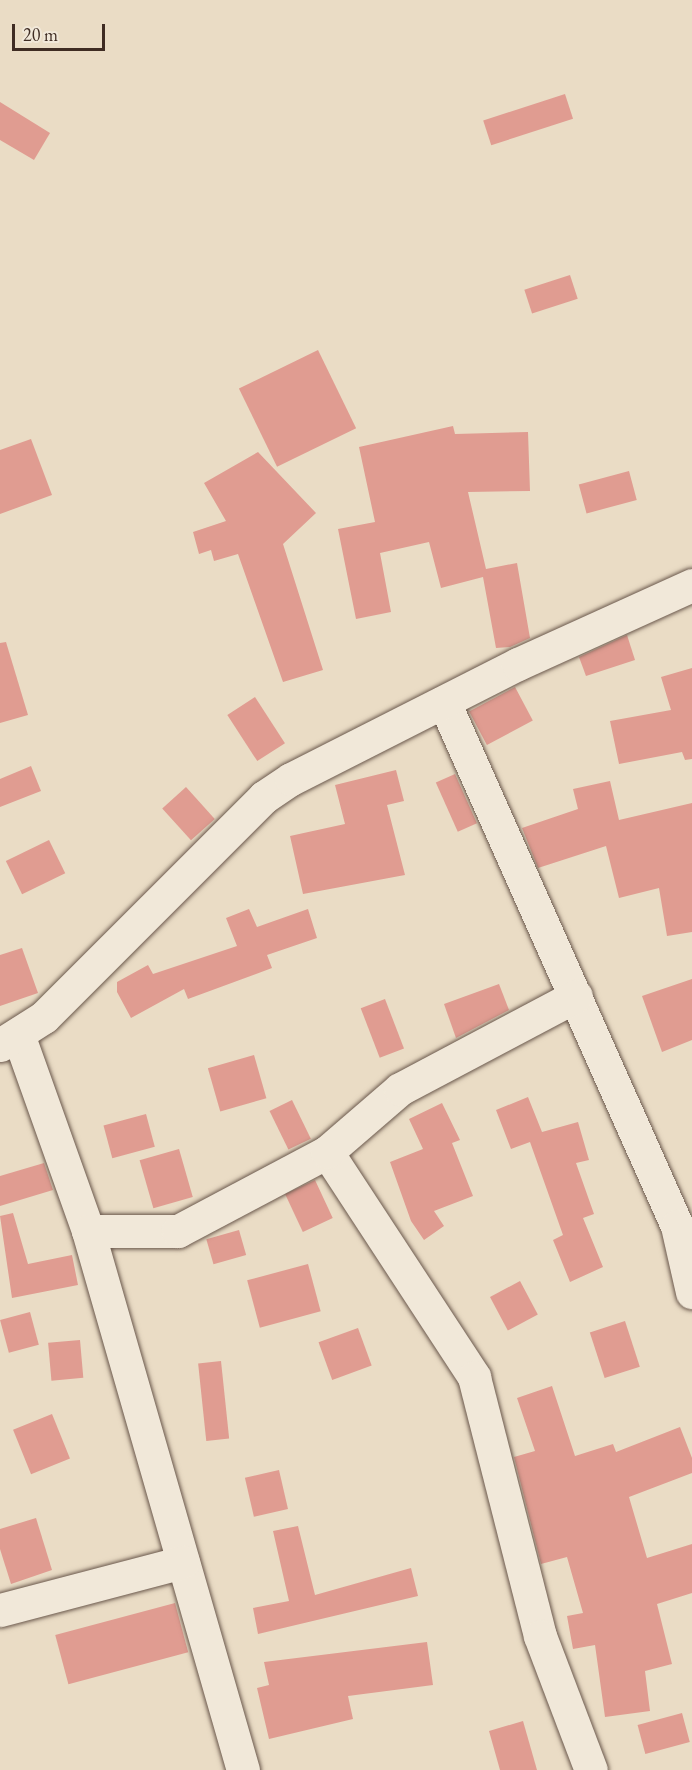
<!DOCTYPE html>
<style>
body{margin:0}
#map{position:relative;width:692px;height:1770px;overflow:hidden;background:#eadcc5;font-family:"EB Garamond",serif}
div>[style]{position:absolute}
[style*='--x']{left:calc(var(--x)*1px);top:calc(var(--y)*1px);width:calc(var(--w)*1px);rotate:calc(var(--a)*1deg)}
.building>*{inset:0;background:#e09c91;transform-origin:0 0}
.roads{filter:drop-shadow(0 0 2px #6a584c) drop-shadow(0 0 2px #6a584c)}
.street>*{height:33px;margin:-16.5px;padding:0 16.5px;transform-origin:16.5px;border-radius:16.5px;background:#f1e8d9}
span{translate:-50% -50%;white-space:nowrap;text-align:center;line-height:1.15;-webkit-text-stroke:4.5px #f1e8d9;paint-order:stroke}
.scale{position:absolute;left:12px;top:24px;width:93px;height:27px;box-sizing:border-box;border:3px solid #3f2c23;border-top:0;padding-left:8px;font-size:18px;line-height:21px;white-space:nowrap;color:#3f2c23;-webkit-text-stroke:4px #f1e8d9;paint-order:stroke}
</style>
<div id="map">
<div class="building">
<div style="left:565px;top:94px;width:26px;height:86px;rotate:72deg"></div>
<div style="clip-path:polygon(0 102px,50px 133px,34px 160px,0 140px)"></div>
<div style="left:570px;top:275px;width:25px;height:48px;rotate:72deg"></div>
<div style="left:318px;top:350px;width:87px;height:88px;rotate:64deg"></div>
<div style="clip-path:polygon(453px 426px,455px 434px,528px 432px,530px 491px,468px 492px,486px 569px,517px 563px,530px 638px,510px 647px,496px 648px,483px 577px,441px 588px,429px 542px,380px 553px,391px 612px,356px 619px,338px 529px,375px 522px,359px 447px)"></div>
<div style="clip-path:polygon(31px 439px,52px 495px,0 514px,0 450px)"></div>
<div style="clip-path:polygon(258px 452px,316px 513px,283px 544px,323px 670px,283px 682px,238px 554px,214px 561px,211px 550px,199px 554px,193px 532px,226px 521px,204px 483px)"></div>
<div style="left:629px;top:471px;width:30px;height:52px;rotate:75deg"></div>
<div style="clip-path:polygon(627px 635px,635px 660px,586px 676px,579px 657px)"></div>
<div style="clip-path:polygon(6px 642px,28px 715px,0 723px,0 643px)"></div>
<div style="clip-path:polygon(692px 668px,692px 759px,685px 760px,682px 752px,619px 764px,610px 721px,671px 710px,661px 677px)"></div>
<div style="left:515px;top:687px;width:38px;height:52px;rotate:62deg"></div>
<div style="left:255px;top:697px;width:55px;height:33px;rotate:57deg"></div>
<div style="clip-path:polygon(31px 766px,41px 791px,0 807px,0 779px)"></div>
<div style="clip-path:polygon(396px 770px,404px 801px,387px 805px,405px 875px,303px 894px,290px 836px,345px 824px,335px 785px)"></div>
<div style="left:455px;top:774px;width:54px;height:21px;rotate:66deg"></div>
<div style="clip-path:polygon(610px 781px,619px 820px,692px 803px,692px 932px,667px 936px,659px 888px,619px 898px,606px 846px,538px 868px,522px 828px,578px 809px,573px 789px)"></div>
<div style="left:186px;top:787px;width:43px;height:32px;rotate:48deg"></div>
<div style="left:49px;top:840px;width:37px;height:48px;rotate:64deg"></div>
<div style="clip-path:polygon(249px 909px,257px 927px,308px 909px,317px 938px,267px 955px,272px 968px,188px 999px,184px 989px,131px 1018px,117px 992px,117px 982px,148px 965px,153px 974px,237px 946px,226px 918px)"></div>
<div style="clip-path:polygon(22px 948px,38px 993px,0 1006px,0 955px)"></div>
<div style="clip-path:polygon(692px 979px,692px 1040px,662px 1052px,642px 996px)"></div>
<div style="clip-path:polygon(499px 984px,509px 1010px,456px 1038px,444px 1004px)"></div>
<div style="left:385px;top:999px;width:53px;height:26px;rotate:69deg"></div>
<div style="left:254px;top:1055px;width:45px;height:48px;rotate:74deg"></div>
<div style="clip-path:polygon(528px 1097px,542px 1132px,578px 1122px,589px 1160px,576px 1163px,594px 1214px,583px 1218px,603px 1267px,570px 1282px,553px 1240px,563px 1235px,530px 1142px,511px 1149px,496px 1110px)"></div>
<div style="left:292px;top:1100px;width:43px;height:25px;rotate:64deg"></div>
<div style="clip-path:polygon(442px 1103px,460px 1140px,452px 1143px,473px 1196px,434px 1211px,444px 1226px,424px 1240px,411px 1221px,390px 1162px,423px 1149px,409px 1119px)"></div>
<div style="left:146px;top:1114px;width:34px;height:44px;rotate:75deg"></div>
<div style="left:179px;top:1149px;width:50px;height:41px;rotate:74deg"></div>
<div style="clip-path:polygon(44px 1163px,53px 1190px,0 1206px,0 1176px)"></div>
<div style="left:315px;top:1180px;width:42px;height:33px;rotate:65deg"></div>
<div style="clip-path:polygon(13px 1213px,28px 1264px,72px 1255px,78px 1285px,12px 1298px,0 1216px)"></div>
<div style="left:239px;top:1230px;width:26px;height:34px;rotate:74deg"></div>
<div style="left:308px;top:1264px;width:49px;height:63px;rotate:75deg"></div>
<div style="left:520px;top:1281px;width:38px;height:34px;rotate:62deg"></div>
<div style="left:30px;top:1312px;width:34px;height:31px;rotate:75deg"></div>
<div style="left:625px;top:1321px;width:48px;height:37px;rotate:72deg"></div>
<div style="left:358px;top:1328px;width:40px;height:42px;rotate:70deg"></div>
<div style="left:80px;top:1340px;width:38px;height:32px;rotate:85deg"></div>
<div style="left:221px;top:1361px;width:78px;height:23px;rotate:84deg"></div>
<div style="clip-path:polygon(552px 1386px,575px 1456px,613px 1444px,616px 1452px,680px 1427px,692px 1458px,692px 1473px,629px 1497px,647px 1558px,692px 1544px,692px 1593px,657px 1604px,672px 1664px,645px 1671px,650px 1711px,605px 1717px,595px 1645px,573px 1649px,567px 1616px,583px 1613px,567px 1557px,541px 1564px,514px 1457px,535px 1451px,517px 1398px)"></div>
<div style="left:52px;top:1414px;width:48px;height:42px;rotate:68deg"></div>
<div style="left:279px;top:1470px;width:40px;height:35px;rotate:77deg"></div>
<div style="clip-path:polygon(36px 1518px,52px 1570px,11px 1584px,0 1549px,0 1529px)"></div>
<div style="clip-path:polygon(298px 1526px,315px 1595px,411px 1568px,418px 1596px,258px 1634px,253px 1608px,289px 1601px,273px 1531px)"></div>
<div style="left:175px;top:1603px;width:51px;height:124px;rotate:75deg"></div>
<div style="clip-path:polygon(427px 1642px,433px 1685px,348px 1696px,353px 1719px,269px 1739px,257px 1688px,269px 1685px,264px 1662px)"></div>
<div style="left:682px;top:1713px;width:30px;height:46px;rotate:75deg"></div>
<div style="clip-path:polygon(523px 1721px,537px 1770px,500px 1770px,489px 1731px)"></div>
</div>
<div class="roads">
<div class="street">
<div style="--x:444;--y:702;--w:573;--a:66.03"></div>
<div style="--x:677;--y:1226;--w:68;--a:77.2"></div>
<div style="--x:19;--y:1037;--w:206;--a:70.4"></div>
<div style="--x:88;--y:1231;--w:561;--a:73.96"></div>
<div style="--x:0;--y:1045;--w:52;--a:-32.5"></div>
<div style="--x:44;--y:1017;--w:311;--a:-45"></div>
<div style="--x:264;--y:797;--w:32;--a:-34"></div>
<div style="--x:291;--y:779;--w:254;--a:-26.9"></div>
<div style="--x:518;--y:664;--w:191;--a:-24.4"></div>
<div style="--x:327;--y:1152;--w:269;--a:56.8"></div>
<div style="--x:474;--y:1377;--w:267;--a:75.7"></div>
<div style="--x:540;--y:1636;--w:143;--a:69.2"></div>
<div style="--x:88;--y:1231;--w:90;--a:0"></div>
<div style="--x:178;--y:1231;--w:169;--a:-27.9"></div>
<div style="--x:327;--y:1152;--w:96;--a:-40.8"></div>
<div style="--x:400;--y:1089;--w:199;--a:-27.9"></div>
<div style="--x:0;--y:1610;--w:189;--a:-14.7"></div>
</div>
</div>
<div class="scale">20 m</div>
</div>
